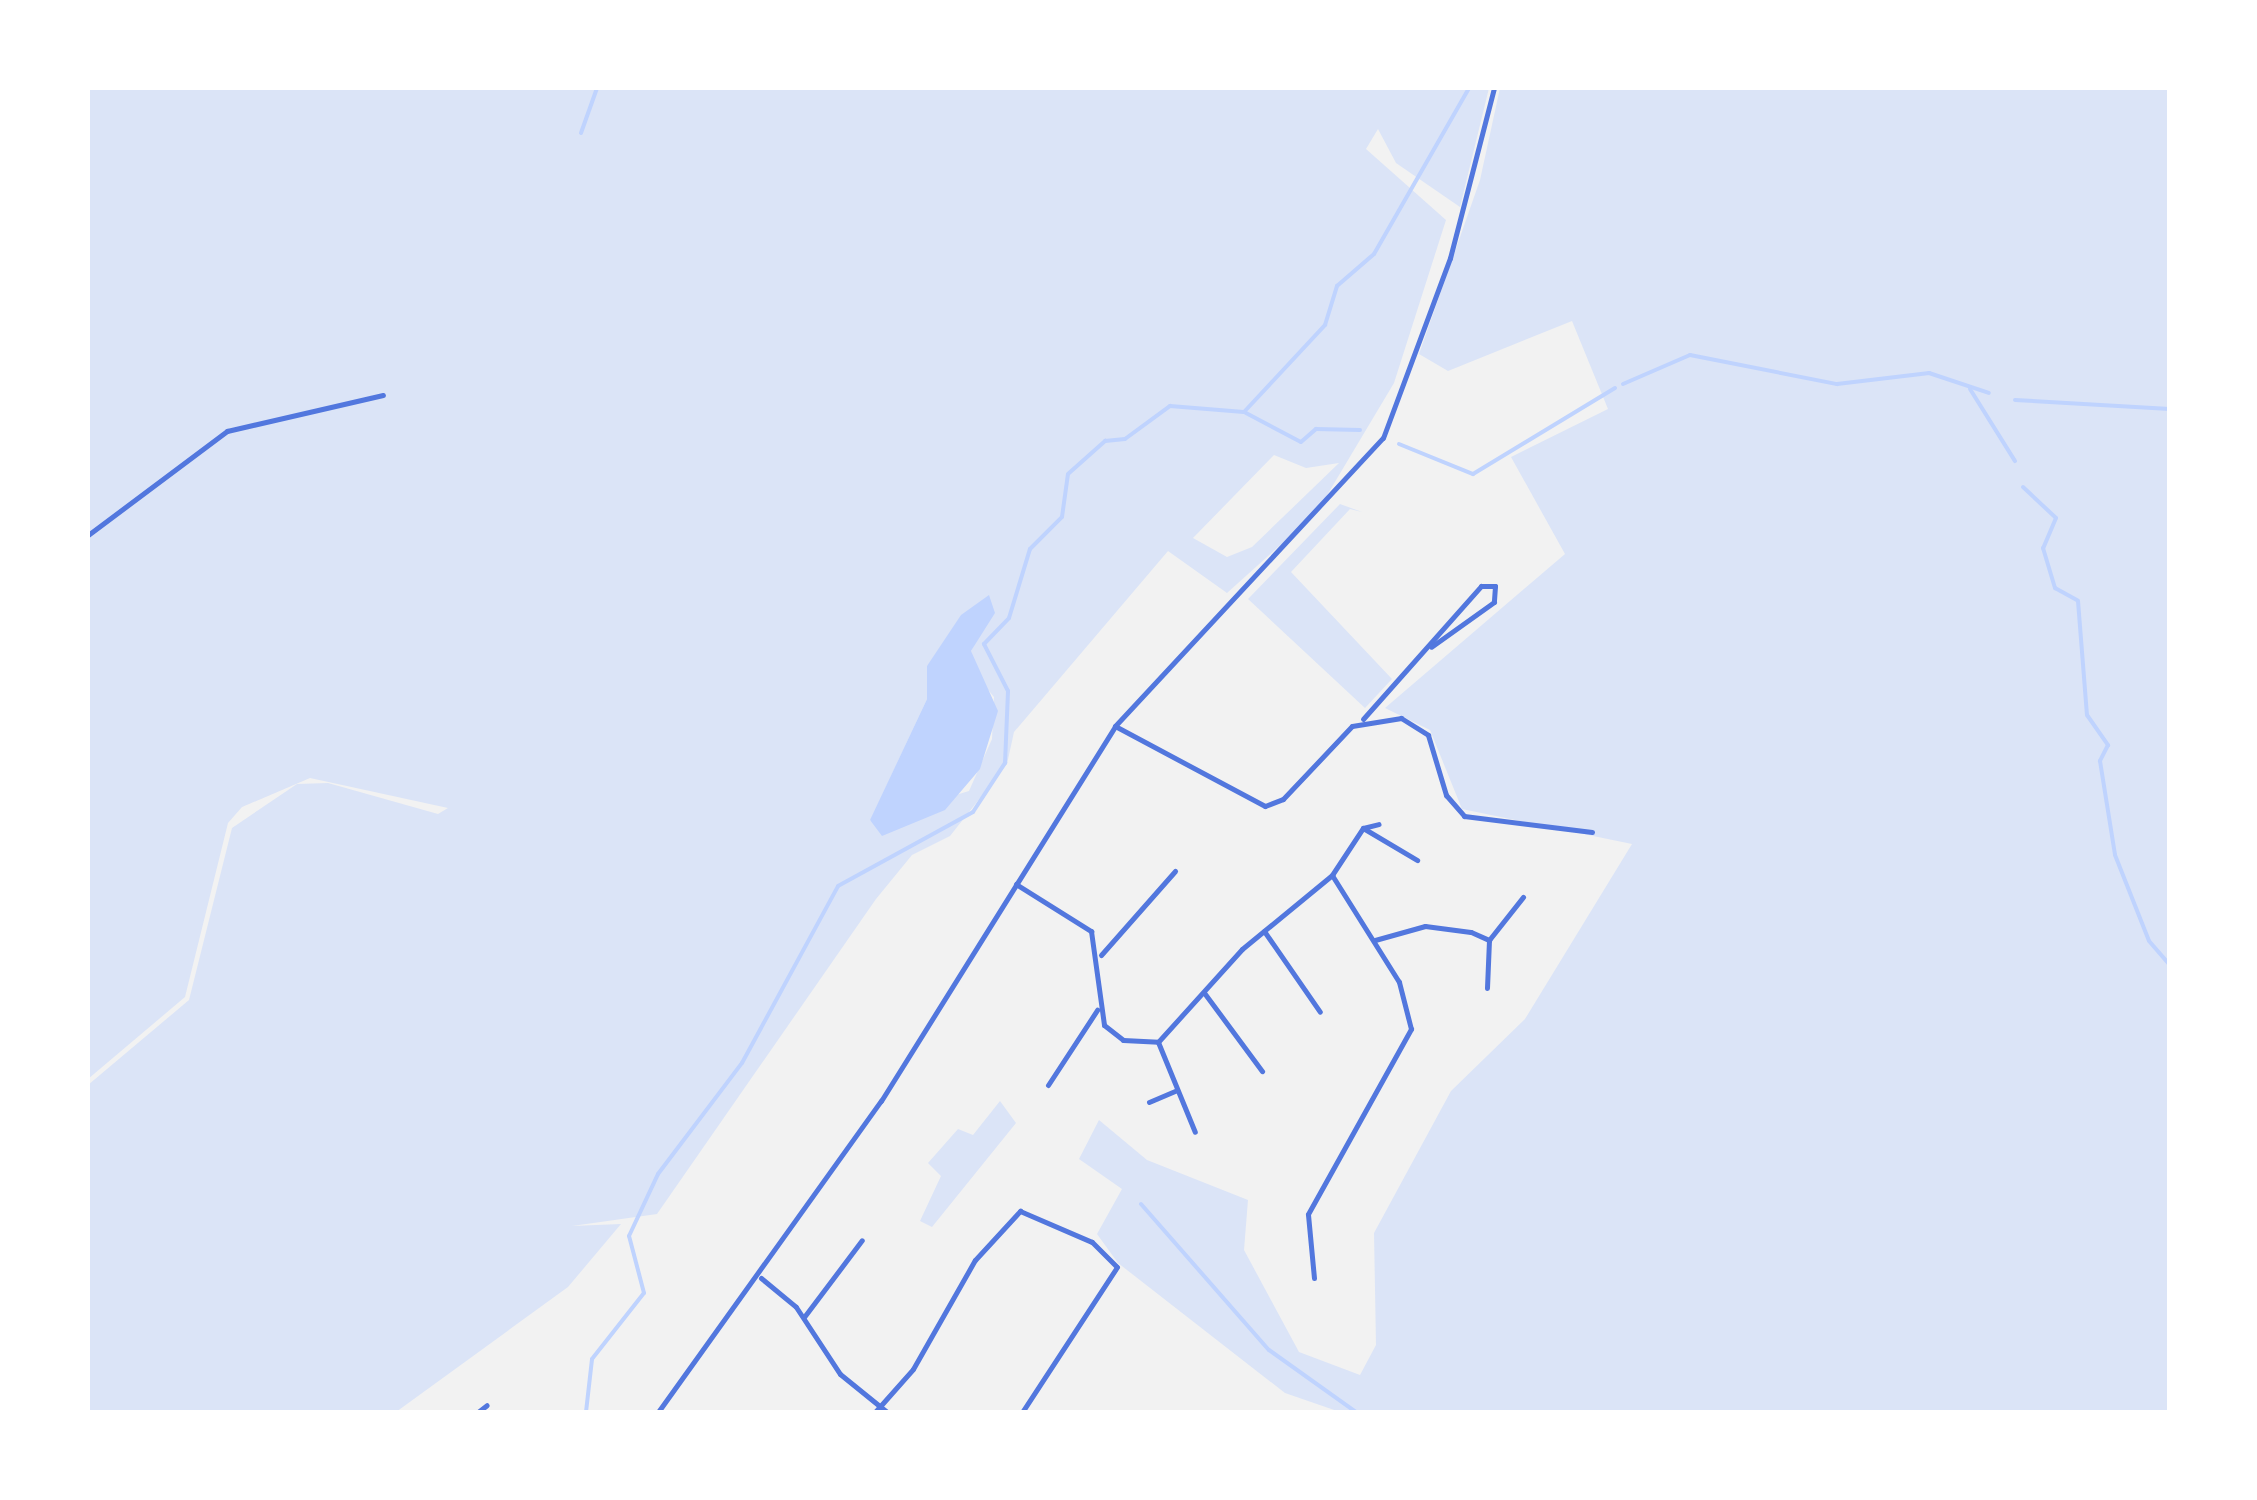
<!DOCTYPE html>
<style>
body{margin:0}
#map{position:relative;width:2257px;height:1500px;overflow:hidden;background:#f2f2f2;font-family:"Titillium Web",sans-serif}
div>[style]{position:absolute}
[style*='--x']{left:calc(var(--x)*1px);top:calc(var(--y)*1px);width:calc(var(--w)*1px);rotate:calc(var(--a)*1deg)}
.green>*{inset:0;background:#dbe4f7}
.water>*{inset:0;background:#bfd3fe}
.stream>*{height:4px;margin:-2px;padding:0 2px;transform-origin:2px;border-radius:2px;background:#bfd3fe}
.minor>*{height:5px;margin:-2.5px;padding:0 2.5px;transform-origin:2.5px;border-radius:2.5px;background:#5277de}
.tertiary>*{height:5px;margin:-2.5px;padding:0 2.5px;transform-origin:2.5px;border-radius:2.5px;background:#5277de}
span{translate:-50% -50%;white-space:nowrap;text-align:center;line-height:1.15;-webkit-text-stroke:10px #fff;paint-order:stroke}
.frame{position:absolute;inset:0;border:90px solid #fff;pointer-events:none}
</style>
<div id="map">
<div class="green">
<div style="clip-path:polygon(evenodd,88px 88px,1489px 88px,1460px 207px,1396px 163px,1378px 129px,1366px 149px,1446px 220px,1394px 383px,1317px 512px,1227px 593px,1168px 551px,1014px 732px,1007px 764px,950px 836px,912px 855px,876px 899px,657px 1214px,572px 1226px,621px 1224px,568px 1287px,396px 1412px,88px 1412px,88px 1085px,189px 1000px,232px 828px,297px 784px,328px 783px,438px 814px,448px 808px,310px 778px,242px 807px,228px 823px,185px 997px,88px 1079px,88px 88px,1274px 455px,1306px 468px,1339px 463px,1252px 547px,1227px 557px,1193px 538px,1274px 455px,88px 88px,985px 625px,971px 651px,974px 673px,994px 697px,992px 739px,969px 791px,870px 821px,927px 699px,927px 666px,985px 625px)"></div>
<div style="clip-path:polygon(1500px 88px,2169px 88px,2169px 1412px,1340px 1412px,1285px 1393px,1118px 1263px,1097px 1234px,1122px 1189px,1079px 1159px,1099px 1120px,1147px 1160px,1248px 1200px,1244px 1250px,1299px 1352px,1360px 1375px,1376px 1345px,1374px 1233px,1451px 1091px,1525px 1019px,1632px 844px,1462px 809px,1430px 730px,1385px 708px,1565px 554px,1511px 457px,1608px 409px,1572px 321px,1448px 371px,1419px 354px,1480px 180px)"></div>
<div style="clip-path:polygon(1340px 504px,1362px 512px,1350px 509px,1291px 572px,1392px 679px,1365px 708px,1248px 599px)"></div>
<div style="clip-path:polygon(1000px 1101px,1016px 1123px,932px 1227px,920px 1221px,941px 1176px,928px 1163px,958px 1129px,973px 1135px)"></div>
</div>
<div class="water">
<div style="clip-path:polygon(989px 595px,995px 613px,971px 651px,998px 711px,980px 769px,945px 810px,882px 836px,870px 820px,927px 699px,927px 666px,961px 615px)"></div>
</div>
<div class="stream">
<div style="--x:581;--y:133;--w:48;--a:-70.4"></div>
<div style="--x:1623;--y:384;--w:73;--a:-23.4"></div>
<div style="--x:1690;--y:355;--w:150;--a:11.2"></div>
<div style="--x:1837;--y:384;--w:93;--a:-6.8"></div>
<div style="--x:1929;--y:373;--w:63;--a:18.4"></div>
<div style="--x:1970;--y:389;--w:85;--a:58"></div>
<div style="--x:2015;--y:400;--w:155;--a:3.3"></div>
<div style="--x:1246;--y:413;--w:62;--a:27.8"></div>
<div style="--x:1301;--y:442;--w:20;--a:-41"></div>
<div style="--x:1316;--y:429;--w:44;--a:1.3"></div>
<div style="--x:1399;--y:444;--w:80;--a:22.1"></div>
<div style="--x:1473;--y:474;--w:166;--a:-31.2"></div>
<div style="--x:2023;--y:487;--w:45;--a:43.2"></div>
<div style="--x:2056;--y:518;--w:33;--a:113"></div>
<div style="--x:2043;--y:548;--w:42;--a:73.3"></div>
<div style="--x:2055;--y:588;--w:26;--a:29"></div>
<div style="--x:2078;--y:601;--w:114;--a:85.5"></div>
<div style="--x:2087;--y:715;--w:37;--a:55"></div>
<div style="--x:2108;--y:745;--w:18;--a:117"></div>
<div style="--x:2100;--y:761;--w:95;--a:80.9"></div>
<div style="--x:2115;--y:855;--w:92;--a:68.4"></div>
<div style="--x:2149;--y:941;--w:32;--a:49"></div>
<div style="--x:1141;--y:1204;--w:194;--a:48.8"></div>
<div style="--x:1269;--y:1350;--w:107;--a:35.5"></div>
<div style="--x:586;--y:1412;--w:53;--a:-83.5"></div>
<div style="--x:592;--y:1359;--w:84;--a:-51.8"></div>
<div style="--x:644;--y:1293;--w:59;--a:-104.7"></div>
<div style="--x:629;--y:1236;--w:68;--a:-64.9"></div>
<div style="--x:658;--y:1174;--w:139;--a:-52.9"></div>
<div style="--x:742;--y:1063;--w:201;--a:-61.5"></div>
<div style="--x:838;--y:886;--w:154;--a:-28.7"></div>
<div style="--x:973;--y:812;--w:59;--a:-56.9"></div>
<div style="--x:1005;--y:763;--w:72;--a:-87.6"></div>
<div style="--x:1008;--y:691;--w:53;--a:-117.1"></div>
<div style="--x:984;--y:644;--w:36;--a:-46"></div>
<div style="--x:1009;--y:618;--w:72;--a:-73.1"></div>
<div style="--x:1030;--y:549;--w:45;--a:-45"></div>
<div style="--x:1062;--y:517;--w:43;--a:-82.1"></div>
<div style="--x:1068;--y:474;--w:50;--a:-41.7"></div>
<div style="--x:1105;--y:441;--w:20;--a:-6"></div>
<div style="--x:1125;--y:439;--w:56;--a:-36.3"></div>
<div style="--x:1170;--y:406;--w:74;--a:4.6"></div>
<div style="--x:1244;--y:412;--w:119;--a:-47"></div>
<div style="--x:1325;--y:325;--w:41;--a:-72.9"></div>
<div style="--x:1337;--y:286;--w:49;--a:-40.9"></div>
<div style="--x:1374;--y:254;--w:191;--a:-60.2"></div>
</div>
<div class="minor">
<div style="--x:88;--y:535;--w:174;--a:-36.8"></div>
<div style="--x:227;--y:431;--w:160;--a:-13"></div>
<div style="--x:1363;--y:719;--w:178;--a:-48.4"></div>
<div style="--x:1481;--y:586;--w:14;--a:0"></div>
<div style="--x:1495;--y:586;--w:16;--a:94"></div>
<div style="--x:1494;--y:602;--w:77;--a:144.5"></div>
<div style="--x:1115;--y:726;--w:170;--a:28.1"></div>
<div style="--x:1265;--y:806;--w:19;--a:-21"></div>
<div style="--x:1283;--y:799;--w:100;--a:-46.6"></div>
<div style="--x:1352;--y:726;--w:50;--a:-9.3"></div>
<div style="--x:1401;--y:718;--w:32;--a:32"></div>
<div style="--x:1428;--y:735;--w:63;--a:73.3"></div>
<div style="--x:1446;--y:795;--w:28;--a:49"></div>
<div style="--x:1464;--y:816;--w:129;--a:7.1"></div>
<div style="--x:1363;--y:828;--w:63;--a:30.7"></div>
<div style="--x:1016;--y:884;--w:89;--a:32.1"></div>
<div style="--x:1091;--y:931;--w:95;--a:82.1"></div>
<div style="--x:1104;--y:1025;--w:24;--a:38"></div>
<div style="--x:1123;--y:1040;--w:35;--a:3"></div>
<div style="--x:1158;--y:1042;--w:125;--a:-47.9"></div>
<div style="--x:1242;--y:949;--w:117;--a:-39.4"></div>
<div style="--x:1332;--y:875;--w:56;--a:-56.6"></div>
<div style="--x:1363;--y:828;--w:16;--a:-14"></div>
<div style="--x:1264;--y:931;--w:98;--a:55.3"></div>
<div style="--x:1375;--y:940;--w:52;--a:-15.6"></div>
<div style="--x:1425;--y:926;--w:46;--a:7.4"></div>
<div style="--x:1471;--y:932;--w:20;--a:24"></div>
<div style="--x:1489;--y:940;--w:48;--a:92.4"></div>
<div style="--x:1489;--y:940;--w:55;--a:-51.7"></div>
<div style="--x:1101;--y:955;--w:112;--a:-48.6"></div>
<div style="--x:1205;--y:994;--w:96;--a:53.5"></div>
<div style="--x:1158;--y:1042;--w:97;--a:67.7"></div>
<div style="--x:1048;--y:1085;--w:90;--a:-56.8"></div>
<div style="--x:1149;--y:1102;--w:30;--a:-23"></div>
<div style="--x:761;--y:1278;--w:45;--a:39.6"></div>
<div style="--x:796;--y:1307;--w:80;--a:56.7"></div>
<div style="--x:840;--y:1374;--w:60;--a:39"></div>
<div style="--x:1314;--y:1278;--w:64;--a:-95.4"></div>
<div style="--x:1308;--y:1214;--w:212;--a:-60.9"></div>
<div style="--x:1411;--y:1029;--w:49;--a:-104.3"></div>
<div style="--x:1399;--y:982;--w:126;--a:-122.1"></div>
<div style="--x:804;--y:1317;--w:96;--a:-53"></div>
<div style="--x:478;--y:1412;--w:11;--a:-38"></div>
<div style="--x:875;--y:1412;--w:57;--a:-48.5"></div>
<div style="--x:913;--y:1369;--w:125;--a:-60.4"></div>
<div style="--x:975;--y:1260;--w:67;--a:-47.4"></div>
<div style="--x:1020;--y:1211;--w:78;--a:23.3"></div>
<div style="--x:1092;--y:1242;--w:35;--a:45"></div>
<div style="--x:1117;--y:1267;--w:173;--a:123.2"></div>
<div style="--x:1219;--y:1412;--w:19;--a:0"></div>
</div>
<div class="tertiary">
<div style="--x:658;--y:1412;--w:383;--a:-54.4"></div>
<div style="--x:881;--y:1101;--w:442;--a:-58"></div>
<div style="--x:1115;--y:726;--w:393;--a:-47.1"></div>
<div style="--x:1383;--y:438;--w:192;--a:-69.6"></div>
<div style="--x:1450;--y:258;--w:176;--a:-75.5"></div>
</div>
<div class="frame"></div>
</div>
